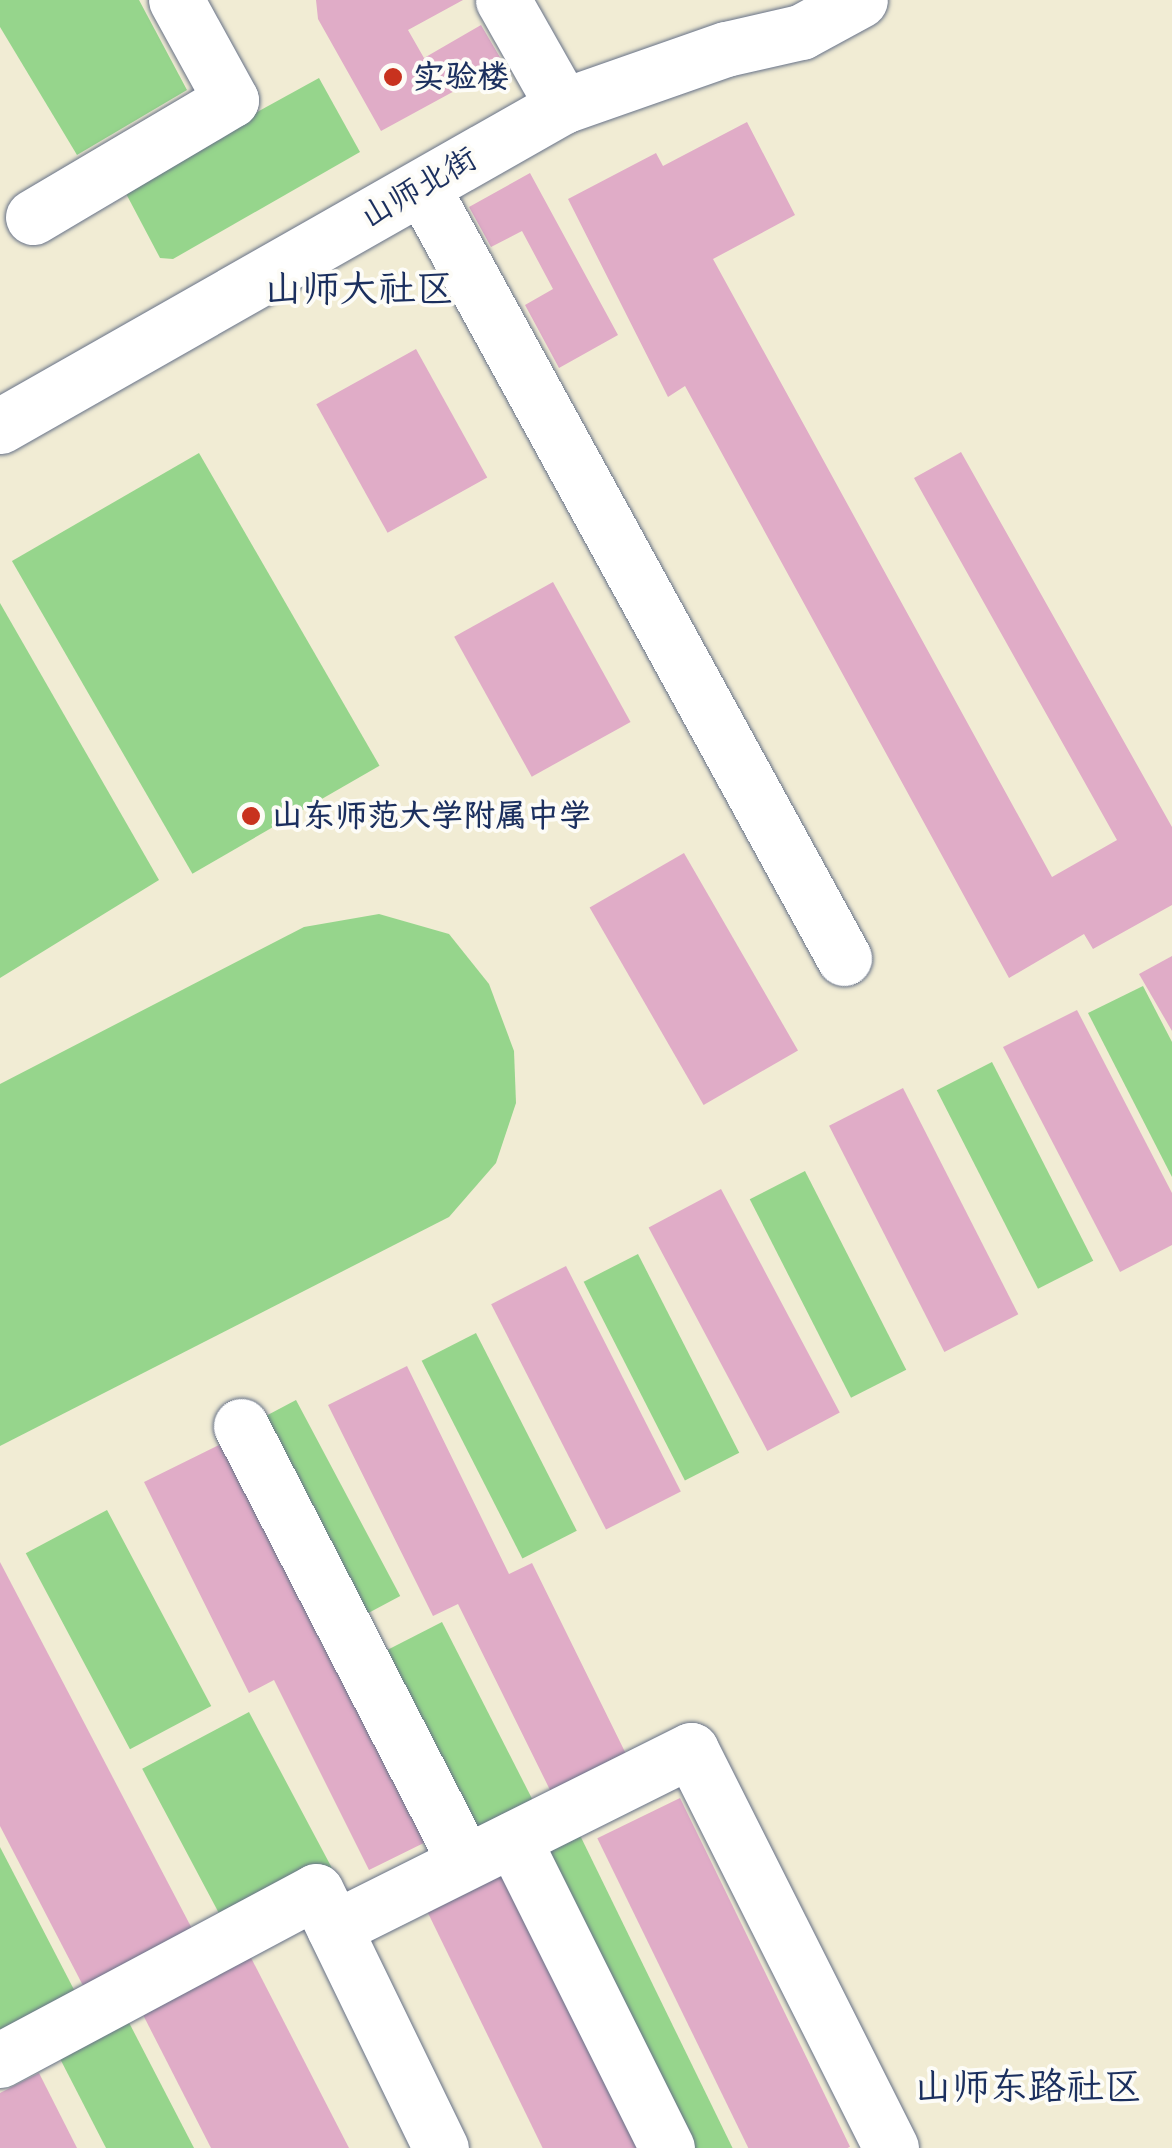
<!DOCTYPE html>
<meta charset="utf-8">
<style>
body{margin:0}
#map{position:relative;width:1172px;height:2148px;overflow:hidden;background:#f1ecd4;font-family:Pangolin,"LXGW WenKai TC",sans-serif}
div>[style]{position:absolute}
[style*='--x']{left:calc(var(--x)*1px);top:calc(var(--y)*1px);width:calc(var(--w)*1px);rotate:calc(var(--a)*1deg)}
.green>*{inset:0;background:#96d58c;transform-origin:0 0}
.building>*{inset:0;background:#e0acc7;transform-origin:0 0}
.roads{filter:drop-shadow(0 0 2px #667187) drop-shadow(0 0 2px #667187)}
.minor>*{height:55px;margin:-27.5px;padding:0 27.5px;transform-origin:27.5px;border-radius:27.5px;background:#fff}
.dots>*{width:28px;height:28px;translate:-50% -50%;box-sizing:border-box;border:5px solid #fdfcf7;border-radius:50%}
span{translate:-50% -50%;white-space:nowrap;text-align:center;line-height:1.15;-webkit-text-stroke:8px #fdfcf7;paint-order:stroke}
.poi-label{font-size:32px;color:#1b2f5e;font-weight:700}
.left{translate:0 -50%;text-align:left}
.street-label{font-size:32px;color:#1b2f5e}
.quarter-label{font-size:38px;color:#1b2f5e}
</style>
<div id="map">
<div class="green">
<div style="clip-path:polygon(0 0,139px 0,187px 90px,77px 155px,0 27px)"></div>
<div style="clip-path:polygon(319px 78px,360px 152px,173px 259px,160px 258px,122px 186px)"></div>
<div style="left:199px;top:453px;width:361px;height:216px;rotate:60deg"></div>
<div style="clip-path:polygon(0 603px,159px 880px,0 978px)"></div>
<div style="clip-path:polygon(379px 914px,449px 934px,489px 984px,514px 1051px,516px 1103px,496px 1163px,449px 1217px,0 1446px,0 1084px,304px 927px)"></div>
<div style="clip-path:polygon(1143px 986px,1172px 1042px,1172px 1177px,1088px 1013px)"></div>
<div style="left:992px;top:1062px;width:223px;height:62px;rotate:63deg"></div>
<div style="left:805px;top:1171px;width:223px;height:62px;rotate:63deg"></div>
<div style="left:638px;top:1254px;width:223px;height:61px;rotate:63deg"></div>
<div style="left:476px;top:1333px;width:222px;height:61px;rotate:63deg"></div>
<div style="left:296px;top:1400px;width:222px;height:61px;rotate:62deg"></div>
<div style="left:107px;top:1510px;width:222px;height:92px;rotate:62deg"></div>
<div style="left:442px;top:1622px;width:223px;height:62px;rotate:63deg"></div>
<div style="left:249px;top:1712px;width:195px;height:121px;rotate:62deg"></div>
<div style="left:575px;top:1825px;width:360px;height:64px;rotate:64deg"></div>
<div style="clip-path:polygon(0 1847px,83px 2007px,0 2050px)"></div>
<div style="clip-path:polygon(123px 2011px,194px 2148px,106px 2148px,54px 2047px)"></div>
</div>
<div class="building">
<div style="clip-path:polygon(316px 0,463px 0,408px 30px,424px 58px,481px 25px,504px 64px,381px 131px,318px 19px)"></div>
<div style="clip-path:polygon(747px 122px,795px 215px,713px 259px,1052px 877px,1117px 840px,914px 478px,961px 452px,1172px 827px,1172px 905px,1093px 949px,1084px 934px,1009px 978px,685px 386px,668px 397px,568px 199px,656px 153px,663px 166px)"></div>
<div style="clip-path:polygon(530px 173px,618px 335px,559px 368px,525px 305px,553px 289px,522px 231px,491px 247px,469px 207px)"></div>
<div style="left:416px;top:349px;width:147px;height:114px;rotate:61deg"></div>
<div style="left:553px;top:582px;width:160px;height:113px;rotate:61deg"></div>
<div style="left:684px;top:853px;width:228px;height:109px;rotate:60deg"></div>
<div style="clip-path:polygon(1172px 956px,1172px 1031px,1139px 974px)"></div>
<div style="clip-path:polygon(1077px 1010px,1172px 1193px,1172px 1245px,1120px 1272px,1003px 1047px)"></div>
<div style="left:903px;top:1088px;width:254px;height:83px;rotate:63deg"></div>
<div style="left:721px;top:1189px;width:253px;height:82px;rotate:62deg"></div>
<div style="left:566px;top:1266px;width:253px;height:84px;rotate:63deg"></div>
<div style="clip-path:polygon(407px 1366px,509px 1574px,532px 1563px,627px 1756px,552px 1794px,458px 1604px,433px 1616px,328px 1405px)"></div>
<div style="clip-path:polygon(223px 1443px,325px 1650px,348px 1639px,444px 1833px,369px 1870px,274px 1680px,249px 1693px,144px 1482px)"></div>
<div style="clip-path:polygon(0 1562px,199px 1942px,90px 1999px,0 1826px)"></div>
<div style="left:680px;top:1798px;width:388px;height:92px;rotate:64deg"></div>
<div style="left:500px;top:1853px;width:327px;height:91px;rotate:64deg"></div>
<div style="clip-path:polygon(246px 1948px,349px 2148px,211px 2148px,138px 2005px)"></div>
<div style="clip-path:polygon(39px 2073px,77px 2148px,0 2148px,0 2093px)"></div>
</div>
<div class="roads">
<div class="minor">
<div style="--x:503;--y:0;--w:122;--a:60.5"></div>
<div style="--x:422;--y:187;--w:879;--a:61.31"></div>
<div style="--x:33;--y:217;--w:230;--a:-30.6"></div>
<div style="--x:231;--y:100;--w:114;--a:-118.8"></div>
<div style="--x:0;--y:426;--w:648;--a:-29.61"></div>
<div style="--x:563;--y:106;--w:173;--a:-19.3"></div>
<div style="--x:726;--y:49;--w:77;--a:-12.8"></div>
<div style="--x:801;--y:32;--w:67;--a:-28.5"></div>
<div style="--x:241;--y:1426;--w:489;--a:62.8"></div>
<div style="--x:513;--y:1839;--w:345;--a:63.5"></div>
<div style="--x:334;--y:1928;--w:399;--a:-26.5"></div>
<div style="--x:691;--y:1750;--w:445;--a:63.3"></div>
<div style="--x:0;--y:2060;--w:358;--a:-28.1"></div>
<div style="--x:316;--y:1891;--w:286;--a:64.1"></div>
</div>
</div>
<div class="dots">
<div style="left:393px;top:77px;background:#c8321e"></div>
<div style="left:251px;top:816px;background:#c8321e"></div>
</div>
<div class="poi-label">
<span class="left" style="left:413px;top:77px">实验楼</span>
<span class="left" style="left:271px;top:816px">山东师范大学附属中学</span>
</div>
<div class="street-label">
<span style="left:419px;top:188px;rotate:-30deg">山师北街</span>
</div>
<div class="quarter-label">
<span style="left:359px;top:290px">山师大社区</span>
<span style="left:1028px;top:2088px">山师东路社区</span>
</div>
</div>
